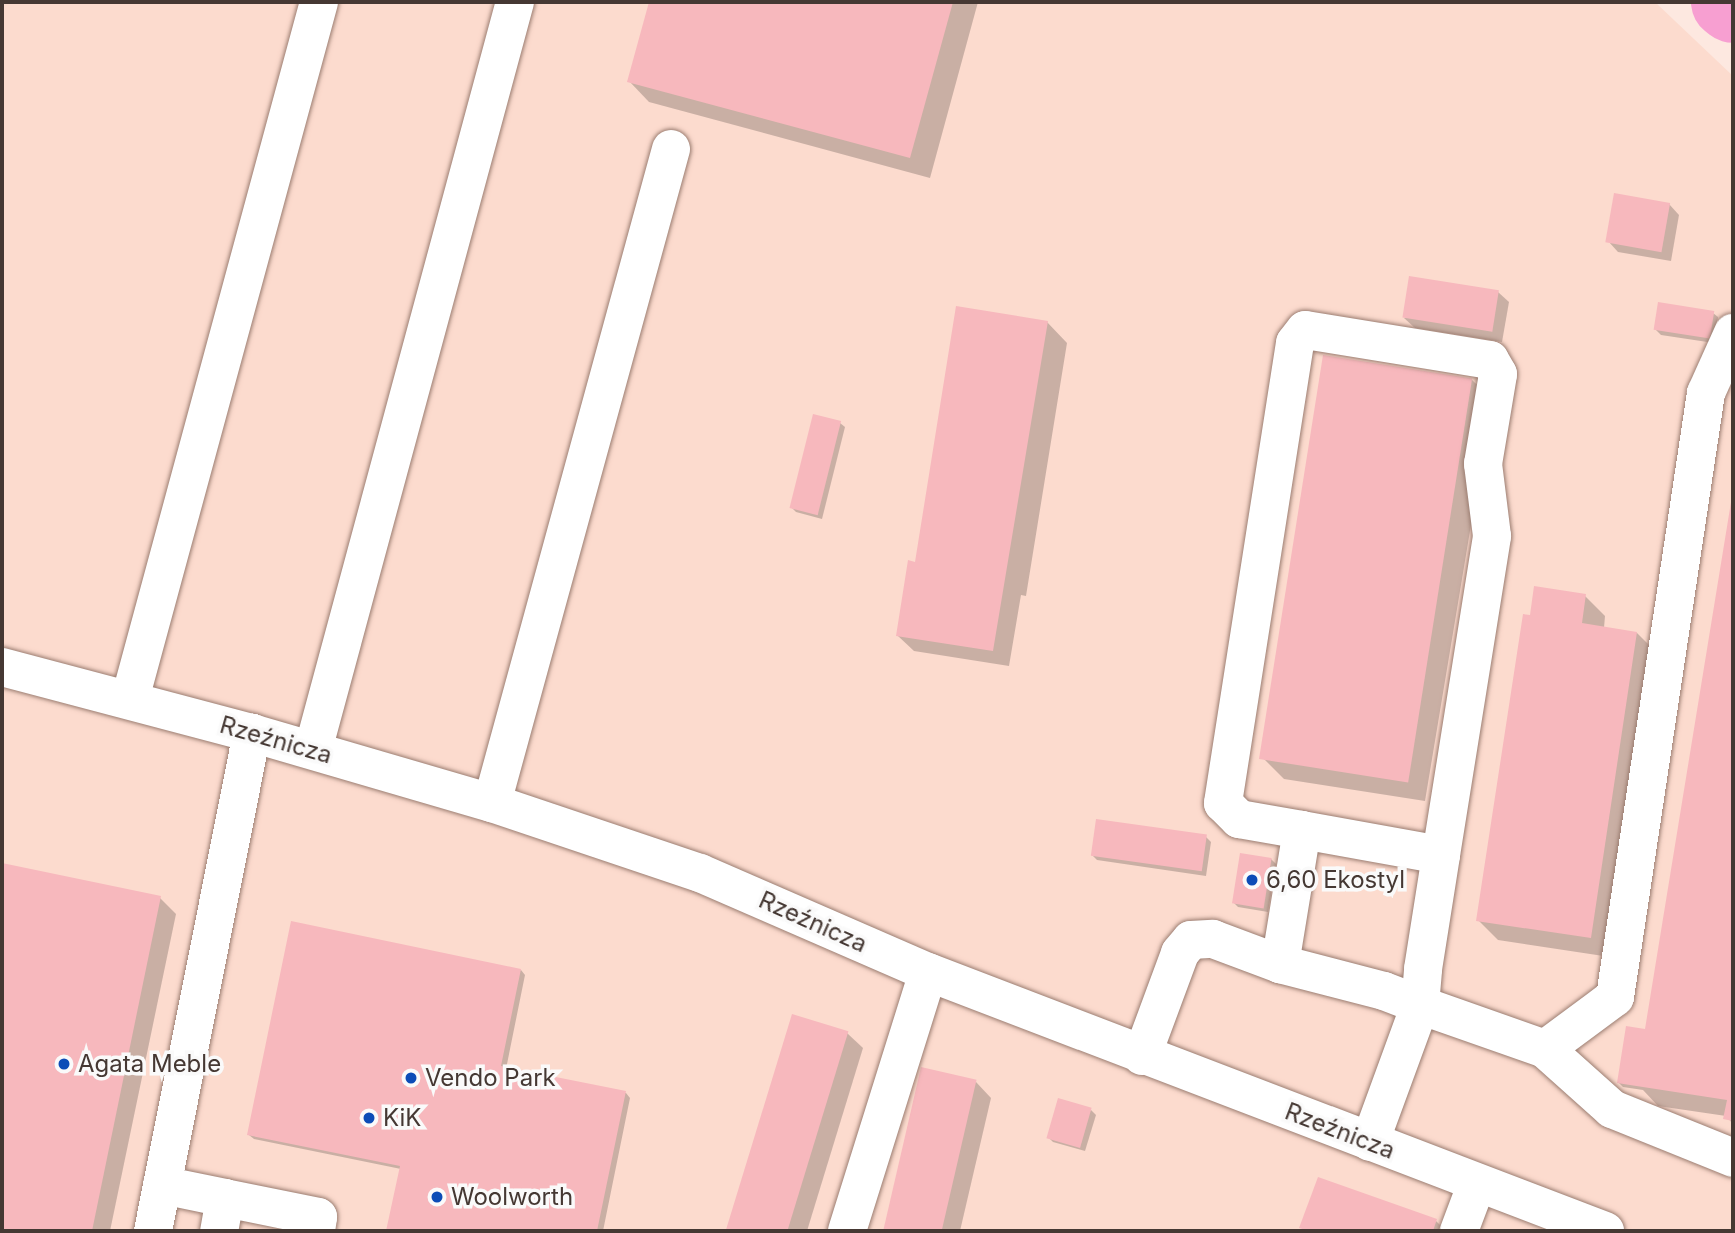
<!DOCTYPE html>
<meta charset="utf-8">
<style>
body{margin:0}
#map{position:relative;width:1735px;height:1233px;overflow:hidden;background:#fde8e0;font-family:Inter,sans-serif}
div>[style]{position:absolute}
[style*='--x']{left:calc(var(--x)*1px);top:calc(var(--y)*1px);width:calc(var(--w)*1px);rotate:calc(var(--a)*1deg)}
.built>*{inset:0;background:#fcdbce}
.shadow>*{inset:0;background:#0003}
.river>*{height:74px;margin:-37px;padding:0 37px;transform-origin:37px;border-radius:37px;background:#f79fd1}
.building>*{inset:0;background:#f7b8bd;transform-origin:0 0}
.roads{filter:drop-shadow(0 0 2px #9b7d71) drop-shadow(0 0 2px #9b7d71)}
.minor>*{height:38px;margin:-19px;padding:0 19px;transform-origin:19px;border-radius:19px;background:#fff}
.dots>*{width:19px;height:19px;translate:-50% -50%;box-sizing:border-box;border:4px solid #fafafa;border-radius:50%}
span{translate:-50% -50%;white-space:nowrap;text-align:center;line-height:1.15;-webkit-text-stroke:7px #fafafa;paint-order:stroke}
.street-label{font-size:24px;color:#453833}
.poi-label{font-size:24px;color:#453833}
.left{translate:0 -50%;text-align:left}
.frame{position:absolute;inset:0;border:4px solid #453833;pointer-events:none}
</style>
<div id="map">
<div class="built">
<div style="clip-path:polygon(2px 2px,1655px 2px,1733px 76px,1733px 1231px,2px 1231px)"></div>
</div>
<div class="shadow">
<div style="clip-path:polygon(651px 2px,978px 2px,930px 178px,649px 102px,629px 81px)"></div>
<div style="clip-path:polygon(1669px 204px,1679px 215px,1671px 261px,1618px 252px,1608px 241px)"></div>
<div style="clip-path:polygon(1498px 292px,1509px 302px,1502px 342px,1415px 328px,1404px 318px)"></div>
<div style="clip-path:polygon(1713px 313px,1718px 317px,1714px 343px,1661px 335px,1656px 330px)"></div>
<div style="clip-path:polygon(1047px 322px,1067px 343px,1026px 596px,1021px 595px,1009px 666px,914px 651px,898px 636px,916px 564px)"></div>
<div style="clip-path:polygon(1471px 379px,1492px 399px,1425px 801px,1284px 779px,1264px 759px)"></div>
<div style="clip-path:polygon(840px 423px,845px 427px,822px 519px,796px 512px,791px 507px)"></div>
<div style="clip-path:polygon(1733px 498px,1733px 1124px,1726px 1116px,1658px 1106px,1643px 1090px,1623px 1087px,1618px 1082px,1647px 1031px)"></div>
<div style="clip-path:polygon(1585px 596px,1605px 616px,1604px 628px,1637px 633px,1657px 653px,1610px 957px,1498px 940px,1478px 920px,1531px 617px)"></div>
<div style="clip-path:polygon(1206px 837px,1211px 842px,1206px 876px,1097px 860px,1092px 855px)"></div>
<div style="clip-path:polygon(1271px 859px,1276px 864px,1268px 912px,1238px 907px,1233px 902px)"></div>
<div style="clip-path:polygon(2px 865px,160px 898px,176px 914px,110px 1231px,2px 1231px)"></div>
<div style="clip-path:polygon(521px 970px,525px 975px,506px 1069px,626px 1093px,630px 1098px,603px 1231px,388px 1231px,401px 1169px,254px 1139px,249px 1135px)"></div>
<div style="clip-path:polygon(793px 1016px,847px 1033px,863px 1048px,807px 1231px,728px 1231px)"></div>
<div style="clip-path:polygon(922px 1069px,976px 1082px,991px 1098px,960px 1231px,884px 1231px)"></div>
<div style="clip-path:polygon(1091px 1110px,1096px 1115px,1085px 1151px,1053px 1142px,1048px 1137px)"></div>
<div style="clip-path:polygon(1436px 1221px,1446px 1231px,1305px 1231px,1301px 1227px)"></div>
</div>
<div class="river">
<div style="--x:1728;--y:2;--w:6;--a:39"></div>
</div>
<div class="building">
<div style="clip-path:polygon(649px 2px,953px 2px,910px 158px,627px 82px)"></div>
<div style="left:1614px;top:193px;width:57px;height:50px;rotate:10deg"></div>
<div style="left:1409px;top:276px;width:91px;height:42px;rotate:9deg"></div>
<div style="left:1658px;top:302px;width:57px;height:28px;rotate:9deg"></div>
<div style="clip-path:polygon(956px 306px,1048px 321px,993px 651px,896px 636px,908px 560px,915px 562px)"></div>
<div style="left:1323px;top:355px;width:151px;height:409px;rotate:9deg"></div>
<div style="left:813px;top:414px;width:29px;height:97px;rotate:14deg"></div>
<div style="clip-path:polygon(1732px 496px,1733px 496px,1733px 1121px,1723px 1119px,1727px 1100px,1617px 1083px,1626px 1026px,1645px 1029px)"></div>
<div style="clip-path:polygon(1534px 586px,1586px 594px,1582px 623px,1637px 632px,1591px 938px,1476px 921px,1523px 614px,1530px 615px)"></div>
<div style="left:1096px;top:819px;width:112px;height:37px;rotate:8deg"></div>
<div style="left:1240px;top:853px;width:32px;height:51px;rotate:9deg"></div>
<div style="clip-path:polygon(2px 863px,161px 896px,92px 1231px,2px 1231px)"></div>
<div style="clip-path:polygon(291px 921px,521px 969px,501px 1066px,626px 1091px,597px 1231px,386px 1231px,400px 1166px,247px 1135px)"></div>
<div style="left:792px;top:1014px;width:59px;height:227px;rotate:17deg"></div>
<div style="left:921px;top:1067px;width:57px;height:169px;rotate:13deg"></div>
<div style="left:1058px;top:1098px;width:35px;height:42px;rotate:16deg"></div>
<div style="clip-path:polygon(1318px 1177px,1437px 1219px,1433px 1231px,1309px 1231px,1299px 1228px)"></div>
</div>
<div class="roads">
<div class="minor">
<div style="--x:2;--y:667;--w:259;--a:14.8"></div>
<div style="--x:252;--y:733;--w:250;--a:16.3"></div>
<div style="--x:492;--y:803;--w:219;--a:18.6"></div>
<div style="--x:700;--y:873;--w:249;--a:23.5"></div>
<div style="--x:928;--y:972;--w:725;--a:20.94"></div>
<div style="--x:130;--y:699;--w:722;--a:-74.83"></div>
<div style="--x:313;--y:750;--w:775;--a:-74.89"></div>
<div style="--x:492;--y:803;--w:678;--a:-74.69"></div>
<div style="--x:1302;--y:830;--w:136;--a:99.3"></div>
<div style="--x:1280;--y:964;--w:107;--a:14.6"></div>
<div style="--x:1384;--y:991;--w:39;--a:21"></div>
<div style="--x:1420;--y:1005;--w:36;--a:-85"></div>
<div style="--x:1423;--y:969;--w:115;--a:-81"></div>
<div style="--x:1441;--y:855;--w:323;--a:-80.9"></div>
<div style="--x:1492;--y:536;--w:73;--a:-97.1"></div>
<div style="--x:1483;--y:464;--w:91;--a:-80.5"></div>
<div style="--x:1498;--y:374;--w:16;--a:-120"></div>
<div style="--x:1490;--y:360;--w:187;--a:-170.8"></div>
<div style="--x:1305;--y:330;--w:16;--a:128"></div>
<div style="--x:1295;--y:343;--w:466;--a:98.9"></div>
<div style="--x:1223;--y:803;--w:23;--a:45"></div>
<div style="--x:1239;--y:819;--w:64;--a:9.9"></div>
<div style="--x:1302;--y:830;--w:141;--a:10.2"></div>
<div style="--x:1545;--y:1049;--w:87;--a:-36.6"></div>
<div style="--x:1615;--y:997;--w:611;--a:-81.43"></div>
<div style="--x:1706;--y:393;--w:66;--a:-65.8"></div>
<div style="--x:1142;--y:1056;--w:110;--a:-69.7"></div>
<div style="--x:1180;--y:953;--w:17;--a:-50"></div>
<div style="--x:1191;--y:940;--w:22;--a:-3"></div>
<div style="--x:1213;--y:939;--w:72;--a:20.5"></div>
<div style="--x:1370;--y:1142;--w:146;--a:-69.9"></div>
<div style="--x:1420;--y:1005;--w:133;--a:19.4"></div>
<div style="--x:1545;--y:1049;--w:90;--a:41.8"></div>
<div style="--x:1612;--y:1109;--w:131;--a:22"></div>
<div style="--x:162;--y:1185;--w:64;--a:11.7"></div>
<div style="--x:225;--y:1198;--w:34;--a:100"></div>
<div style="--x:225;--y:1198;--w:95;--a:11.5"></div>
<div style="--x:318;--y:1217;--w:14;--a:98"></div>
<div style="--x:153;--y:1231;--w:508;--a:-78.76"></div>
<div style="--x:847;--y:1231;--w:271;--a:-72.6"></div>
<div style="--x:1459;--y:1231;--w:51;--a:-69.4"></div>
</div>
</div>
<div class="dots">
<div style="left:1252px;top:880px;background:#0c4cb7"></div>
<div style="left:64px;top:1064px;background:#0c4cb7"></div>
<div style="left:411px;top:1078px;background:#0c4cb7"></div>
<div style="left:369px;top:1118px;background:#0c4cb7"></div>
<div style="left:437px;top:1197px;background:#0c4cb7"></div>
</div>
<div class="street-label">
<span style="left:276px;top:740px;rotate:16deg">Rzeźnicza</span>
<span style="left:813px;top:922px;rotate:24deg">Rzeźnicza</span>
<span style="left:1340px;top:1131px;rotate:21deg">Rzeźnicza</span>
</div>
<div class="poi-label">
<span class="left" style="left:1266px;top:880px">6,60 Ekostyl</span>
<span class="left" style="left:78px;top:1064px">Agata Meble</span>
<span class="left" style="left:425px;top:1078px">Vendo Park</span>
<span class="left" style="left:383px;top:1118px">KiK</span>
<span class="left" style="left:451px;top:1197px">Woolworth</span>
</div>
<div class="frame"></div>
</div>
